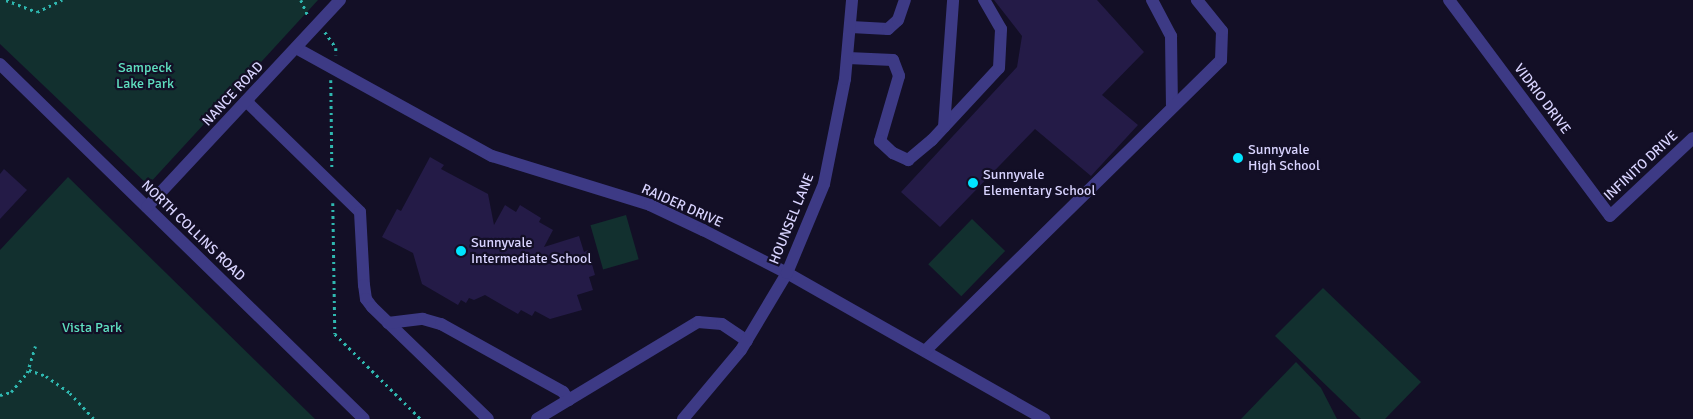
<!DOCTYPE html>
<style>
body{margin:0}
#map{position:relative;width:1693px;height:419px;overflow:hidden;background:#130f26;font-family:Signika,sans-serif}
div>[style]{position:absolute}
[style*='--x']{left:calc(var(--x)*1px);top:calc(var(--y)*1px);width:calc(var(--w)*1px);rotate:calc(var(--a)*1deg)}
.green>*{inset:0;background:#12302f;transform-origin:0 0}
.building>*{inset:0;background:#241b47}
.path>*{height:2.5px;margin-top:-1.25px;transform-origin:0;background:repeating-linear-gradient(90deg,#2fb8b0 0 2.5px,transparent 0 6.5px)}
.minor>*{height:12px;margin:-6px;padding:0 6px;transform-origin:6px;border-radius:6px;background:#3d3a85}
.dots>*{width:14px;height:14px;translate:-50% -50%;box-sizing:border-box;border:2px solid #130f26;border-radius:50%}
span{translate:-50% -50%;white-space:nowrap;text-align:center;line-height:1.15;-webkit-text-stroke:4.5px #130f26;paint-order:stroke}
.park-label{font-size:14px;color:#5fe0c0}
.street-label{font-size:14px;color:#d9d4ff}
.poi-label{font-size:14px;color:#d9d4ff}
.left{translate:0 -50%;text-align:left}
</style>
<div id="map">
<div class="green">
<div style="clip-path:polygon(0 0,318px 0,148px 185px,0 44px)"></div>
<div style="clip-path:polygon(68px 177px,315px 419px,0 419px,0 250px)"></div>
<div style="left:626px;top:215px;width:46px;height:37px;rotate:74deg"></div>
<div style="left:972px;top:219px;width:46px;height:63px;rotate:44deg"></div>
<div style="clip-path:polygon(1323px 288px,1421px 382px,1385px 419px,1361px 419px,1275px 336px)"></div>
<div style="clip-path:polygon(1296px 362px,1321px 388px,1337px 419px,1241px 419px)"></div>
</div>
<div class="building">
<div style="clip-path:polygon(994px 0,1097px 0,1144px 52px,1102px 95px,1138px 125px,1091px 176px,1035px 129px,940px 227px,901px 192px,1017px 67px,1022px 36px)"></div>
<div style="clip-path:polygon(430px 157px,444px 165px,441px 169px,488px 194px,494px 225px,505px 205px,516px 212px,520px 205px,541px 218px,539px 222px,553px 230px,544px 247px,579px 236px,584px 252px,588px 250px,595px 275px,589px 277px,593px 290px,577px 295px,582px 310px,550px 319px,535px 311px,532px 316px,521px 310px,518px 314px,485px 295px,474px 300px,469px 298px,466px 303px,461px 300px,458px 305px,422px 284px,413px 253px,382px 237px,397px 209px,401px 211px)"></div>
<div style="clip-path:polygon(4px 169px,27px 190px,0 219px,0 174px)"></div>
</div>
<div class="path">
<div style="--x:6;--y:0;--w:33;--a:21"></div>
<div style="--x:37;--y:12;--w:28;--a:-26"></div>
<div style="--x:301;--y:0;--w:17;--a:66"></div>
<div style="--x:325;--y:32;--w:19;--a:55"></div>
<div style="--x:336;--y:48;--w:7;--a:90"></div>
<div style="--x:331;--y:80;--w:87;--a:89.3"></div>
<div style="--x:333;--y:203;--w:131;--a:89.1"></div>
<div style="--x:335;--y:334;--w:121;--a:44.7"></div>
<div style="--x:29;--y:370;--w:18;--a:19"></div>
<div style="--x:46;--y:376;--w:29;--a:35"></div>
<div style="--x:70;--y:393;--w:35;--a:47"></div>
<div style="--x:0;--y:395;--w:11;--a:-15"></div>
<div style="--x:11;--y:392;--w:25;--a:-50"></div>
<div style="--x:27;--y:373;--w:28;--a:-73"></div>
</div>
<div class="minor">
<div style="--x:1152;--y:0;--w:41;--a:62.2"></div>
<div style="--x:1171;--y:36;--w:69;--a:89.2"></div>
<div style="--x:1449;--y:0;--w:269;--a:53.3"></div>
<div style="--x:1610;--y:216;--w:114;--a:-43.2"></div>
<div style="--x:851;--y:27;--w:37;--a:3"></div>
<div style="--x:888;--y:29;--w:13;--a:-42"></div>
<div style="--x:898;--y:20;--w:21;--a:-71"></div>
<div style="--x:296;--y:48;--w:224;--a:28.9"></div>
<div style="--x:492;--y:156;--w:165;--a:17.2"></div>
<div style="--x:650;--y:205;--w:59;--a:25.3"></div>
<div style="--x:703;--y:230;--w:94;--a:27.1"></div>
<div style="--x:787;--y:273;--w:296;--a:29.6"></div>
<div style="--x:848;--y:58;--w:45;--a:2.5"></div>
<div style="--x:893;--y:60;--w:17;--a:69"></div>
<div style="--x:899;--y:76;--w:68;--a:106.3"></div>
<div style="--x:880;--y:141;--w:18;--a:43"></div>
<div style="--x:893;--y:153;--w:17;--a:25"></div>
<div style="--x:908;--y:160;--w:31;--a:-40"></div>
<div style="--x:932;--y:140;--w:98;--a:-47.1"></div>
<div style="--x:999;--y:68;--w:39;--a:-87"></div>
<div style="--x:1001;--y:29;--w:34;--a:-120"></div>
<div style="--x:0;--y:64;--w:508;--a:44.28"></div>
<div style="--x:246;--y:101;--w:159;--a:44.2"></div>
<div style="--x:360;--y:212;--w:73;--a:86.9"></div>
<div style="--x:364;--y:285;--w:14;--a:82"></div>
<div style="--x:366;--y:299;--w:10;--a:53"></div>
<div style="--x:372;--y:307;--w:161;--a:44"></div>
<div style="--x:944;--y:127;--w:127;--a:-85.9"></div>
<div style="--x:147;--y:207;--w:283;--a:-47"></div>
<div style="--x:388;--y:323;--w:35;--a:-7"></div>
<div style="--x:423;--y:319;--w:19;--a:16"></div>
<div style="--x:441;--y:324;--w:140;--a:29.1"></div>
<div style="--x:563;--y:392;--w:10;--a:53"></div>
<div style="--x:925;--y:351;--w:415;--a:-44.5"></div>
<div style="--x:1221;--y:60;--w:29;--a:-88"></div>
<div style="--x:1222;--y:31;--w:40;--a:-129"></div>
<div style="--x:537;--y:419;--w:188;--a:-31.1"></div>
<div style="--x:698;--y:322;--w:24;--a:5"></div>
<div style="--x:722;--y:324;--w:30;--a:34"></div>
<div style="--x:683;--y:419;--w:90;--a:-50"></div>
<div style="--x:741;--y:350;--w:90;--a:-59.1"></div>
<div style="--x:787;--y:273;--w:96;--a:-67.4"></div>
<div style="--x:824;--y:184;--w:107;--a:-78.7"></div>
<div style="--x:845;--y:79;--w:79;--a:-84.9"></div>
</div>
<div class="dots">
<div style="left:1238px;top:158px;background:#00e5ff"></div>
<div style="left:973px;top:183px;background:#00e5ff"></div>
<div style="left:461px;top:251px;background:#00e5ff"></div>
</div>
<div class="park-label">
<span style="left:145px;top:76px">Sampeck<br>Lake Park</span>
<span style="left:92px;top:328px">Vista Park</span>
</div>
<div class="street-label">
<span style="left:233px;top:94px;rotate:-47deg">NANCE ROAD</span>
<span style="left:1542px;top:99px;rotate:53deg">VIDRIO DRIVE</span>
<span style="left:1641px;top:166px;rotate:-43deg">INFINITO DRIVE</span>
<span style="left:682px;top:206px;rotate:24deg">RAIDER DRIVE</span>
<span style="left:792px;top:219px;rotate:-68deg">HOUNSEL LANE</span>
<span style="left:193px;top:231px;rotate:44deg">NORTH COLLINS ROAD</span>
</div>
<div class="poi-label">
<span class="left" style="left:1248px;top:158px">Sunnyvale<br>High School</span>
<span class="left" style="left:983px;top:183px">Sunnyvale<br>Elementary School</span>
<span class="left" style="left:471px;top:251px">Sunnyvale<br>Intermediate School</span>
</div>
</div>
